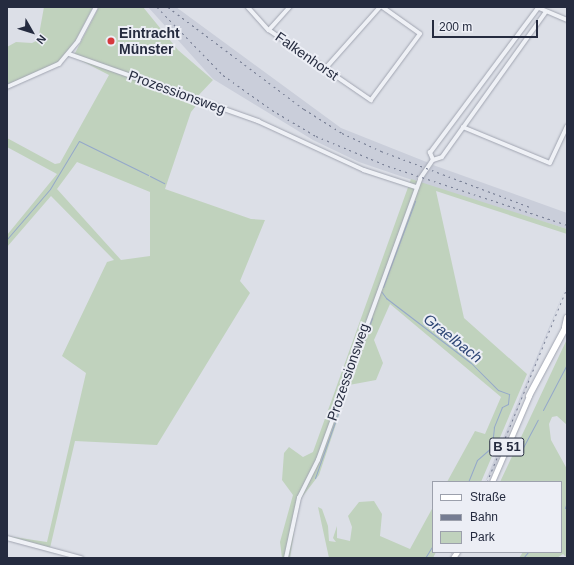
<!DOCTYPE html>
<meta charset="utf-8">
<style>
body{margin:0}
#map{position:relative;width:574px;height:565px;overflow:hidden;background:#dcdfe7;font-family:Helvetica,sans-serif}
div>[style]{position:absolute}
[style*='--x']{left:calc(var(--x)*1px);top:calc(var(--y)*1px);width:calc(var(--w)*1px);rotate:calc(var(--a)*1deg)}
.built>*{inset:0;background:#caceda}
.green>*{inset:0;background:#c0d2bd}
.stream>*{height:1px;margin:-0.5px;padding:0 0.5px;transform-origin:0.5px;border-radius:0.5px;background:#94a8ca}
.roads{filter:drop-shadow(0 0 1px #a1a5b1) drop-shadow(0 0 1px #a1a5b1)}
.minor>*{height:3.5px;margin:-1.75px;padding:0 1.75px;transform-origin:1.75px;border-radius:1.75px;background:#eff1f6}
.major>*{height:4.5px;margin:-2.25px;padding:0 2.25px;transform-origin:2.25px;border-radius:2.25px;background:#fff}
.highway>*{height:5.5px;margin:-2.75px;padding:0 2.75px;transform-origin:2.75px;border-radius:2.75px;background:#fff}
.rail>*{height:1px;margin-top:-0.5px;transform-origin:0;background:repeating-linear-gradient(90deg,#757c92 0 2px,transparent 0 6px)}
.dots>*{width:11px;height:11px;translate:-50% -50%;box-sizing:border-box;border:2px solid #eceef5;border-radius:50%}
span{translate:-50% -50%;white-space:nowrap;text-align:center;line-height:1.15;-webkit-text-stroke:4px #eceef5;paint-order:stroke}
.shield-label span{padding:1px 3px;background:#eceef5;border:1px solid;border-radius:3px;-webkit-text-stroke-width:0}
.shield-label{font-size:13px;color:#252b3f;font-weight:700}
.poi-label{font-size:14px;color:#252b3f;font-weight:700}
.left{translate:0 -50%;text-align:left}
.street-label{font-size:14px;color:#252b3f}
.water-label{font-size:15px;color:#2d4575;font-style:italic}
.frame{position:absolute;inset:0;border:8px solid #252b3f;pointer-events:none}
.legend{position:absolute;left:432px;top:481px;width:130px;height:72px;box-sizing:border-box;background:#eceef5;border:1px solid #9ca0ac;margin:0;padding:5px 7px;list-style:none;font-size:12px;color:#252b3f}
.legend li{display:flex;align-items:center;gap:8px;height:20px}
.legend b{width:20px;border:1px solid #9ca0ac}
.north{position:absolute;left:12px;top:12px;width:40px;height:40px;-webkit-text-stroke:3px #eceef5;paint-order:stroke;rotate:129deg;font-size:11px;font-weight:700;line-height:16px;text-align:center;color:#252b3f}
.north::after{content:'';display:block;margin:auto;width:14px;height:18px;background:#252b3f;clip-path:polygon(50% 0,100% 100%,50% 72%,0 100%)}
.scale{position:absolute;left:432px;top:20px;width:106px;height:18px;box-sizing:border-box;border:2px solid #252b3f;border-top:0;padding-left:5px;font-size:12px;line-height:14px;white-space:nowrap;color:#252b3f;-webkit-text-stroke:3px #eceef5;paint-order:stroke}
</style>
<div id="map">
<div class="built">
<div style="clip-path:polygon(148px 7px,176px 7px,341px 128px,429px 163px,415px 181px,359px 162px,313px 140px,213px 79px)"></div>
<div style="clip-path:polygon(433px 165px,567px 213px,567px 229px,424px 185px,421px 181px)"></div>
<div style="clip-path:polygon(567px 284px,495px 468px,485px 482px,504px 436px)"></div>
</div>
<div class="green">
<div style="clip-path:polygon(44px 7px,93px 7px,69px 53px,60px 63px,7px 85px,7px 47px,16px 42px,32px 43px,38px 40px)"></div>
<div style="clip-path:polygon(99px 7px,143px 7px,178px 50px,213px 80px,196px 98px,182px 88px,180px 92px,74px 55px)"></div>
<div style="clip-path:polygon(evenodd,74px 57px,199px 102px,191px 112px,165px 189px,251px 219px,265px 220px,240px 281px,250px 293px,157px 445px,75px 441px,50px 548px,7px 536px,47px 542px,86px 373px,62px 356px,107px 262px,114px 260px,51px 196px,7px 247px,7px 235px,57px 174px,7px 147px,7px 138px,55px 164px,60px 163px,109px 75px,74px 57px,77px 162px,150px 192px,150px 256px,121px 260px,57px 189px,77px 162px)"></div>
<div style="clip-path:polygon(411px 179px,567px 229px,567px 234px,436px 191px,464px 318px,527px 374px,481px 482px,447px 482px,475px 431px,485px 434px,501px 397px,390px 304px,374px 340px,383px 363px,376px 380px,349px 385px,319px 475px,299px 501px,290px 558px,282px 558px,280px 542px,293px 495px,282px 480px,284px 453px,289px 447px,303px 457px,313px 452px)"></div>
<div style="clip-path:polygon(567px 339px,567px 425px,557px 416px,552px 417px,549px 424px,551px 440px,567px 469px,567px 558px,563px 554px,557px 558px,519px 558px,523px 552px,561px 552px,561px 482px,500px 482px)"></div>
<div style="clip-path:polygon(374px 501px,382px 514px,380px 536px,410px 549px,433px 507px,433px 552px,436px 552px,433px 558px,329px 558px,318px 507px,322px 509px,328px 526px,329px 541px,336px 542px,333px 538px,337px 526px,337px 538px,350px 541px,352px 527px,348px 516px,359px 502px)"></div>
</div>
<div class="stream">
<div style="--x:150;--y:176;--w:16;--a:27"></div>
<div style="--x:7;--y:239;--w:66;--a:-49.3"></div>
<div style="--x:50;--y:189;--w:56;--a:-58.9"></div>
<div style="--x:79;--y:141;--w:77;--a:26.2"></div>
<div style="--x:383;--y:287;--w:92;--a:-69.6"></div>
<div style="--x:381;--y:291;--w:9;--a:54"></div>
<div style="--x:386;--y:298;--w:107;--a:37.4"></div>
<div style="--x:471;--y:363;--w:38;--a:45"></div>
<div style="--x:498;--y:390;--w:12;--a:20"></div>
<div style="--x:509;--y:394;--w:10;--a:96"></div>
<div style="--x:508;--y:404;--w:7;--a:153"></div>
<div style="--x:502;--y:407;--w:22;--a:112"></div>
<div style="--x:494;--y:427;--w:20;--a:96"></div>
<div style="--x:492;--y:447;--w:20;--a:139"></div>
<div style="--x:477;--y:460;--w:24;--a:112"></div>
<div style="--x:543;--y:410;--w:52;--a:-62.4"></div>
<div style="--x:493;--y:446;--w:5;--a:11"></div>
<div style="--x:512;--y:453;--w:7;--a:16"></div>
<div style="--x:519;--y:455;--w:40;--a:-62"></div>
<div style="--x:315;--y:478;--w:170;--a:-70.4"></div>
<div style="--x:565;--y:508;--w:6;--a:-72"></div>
<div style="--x:425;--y:558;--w:15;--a:-58"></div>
<div style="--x:523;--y:558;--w:8;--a:-50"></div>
</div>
<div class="roads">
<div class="minor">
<div style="--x:248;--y:7;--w:31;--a:48"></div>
<div style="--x:269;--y:30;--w:124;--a:34.5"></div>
<div style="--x:371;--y:100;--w:82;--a:-53.4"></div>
<div style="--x:420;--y:34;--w:47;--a:-144.6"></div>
<div style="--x:537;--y:7;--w:33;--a:23"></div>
<div style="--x:269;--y:30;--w:31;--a:-48"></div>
<div style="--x:69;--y:54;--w:201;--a:19.5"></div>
<div style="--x:258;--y:121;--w:117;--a:24.8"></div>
<div style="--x:364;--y:170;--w:55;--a:18.1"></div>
<div style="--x:325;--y:69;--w:83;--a:-48.4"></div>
<div style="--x:7;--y:87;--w:57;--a:-23.9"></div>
<div style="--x:59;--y:64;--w:30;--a:-50"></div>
<div style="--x:78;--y:41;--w:38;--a:-62"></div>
<div style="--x:463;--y:127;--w:94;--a:22.5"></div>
<div style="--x:550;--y:163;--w:40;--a:-65"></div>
<div style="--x:433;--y:160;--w:8;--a:-113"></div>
<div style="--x:430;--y:153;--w:181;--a:-53.3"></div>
<div style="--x:7;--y:538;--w:77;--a:15.1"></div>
<div style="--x:286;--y:558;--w:61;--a:-77.8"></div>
<div style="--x:299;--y:498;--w:42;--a:-63.4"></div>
<div style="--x:318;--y:460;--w:299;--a:-70"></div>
<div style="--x:420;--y:179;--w:23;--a:-56"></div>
<div style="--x:433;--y:160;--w:9;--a:-18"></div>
<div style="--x:442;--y:157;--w:178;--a:-54.4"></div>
</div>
<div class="major">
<div style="--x:492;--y:482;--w:94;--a:-66.7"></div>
<div style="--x:453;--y:558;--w:7;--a:-56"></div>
</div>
<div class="highway">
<div style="--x:565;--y:327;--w:9;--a:-77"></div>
<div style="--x:529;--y:396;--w:81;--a:-61.8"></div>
</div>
</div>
<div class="rail">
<div style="--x:157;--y:7;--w:95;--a:45.9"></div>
<div style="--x:223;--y:75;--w:60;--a:35.5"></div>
<div style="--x:272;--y:110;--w:51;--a:30.6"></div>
<div style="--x:316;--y:136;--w:78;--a:22.6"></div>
<div style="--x:388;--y:166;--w:188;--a:18.2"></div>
<div style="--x:168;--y:7;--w:170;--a:36.9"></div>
<div style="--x:304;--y:109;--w:45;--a:32.3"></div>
<div style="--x:342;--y:133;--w:43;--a:24.8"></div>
<div style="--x:381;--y:151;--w:162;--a:20.6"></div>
<div style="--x:487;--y:482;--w:210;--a:-67.6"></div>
<div style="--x:448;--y:558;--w:7;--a:-63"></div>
</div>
<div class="dots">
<div style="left:111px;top:41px;background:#d6383d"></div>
</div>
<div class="shield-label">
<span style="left:507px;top:447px">B 51</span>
</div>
<div class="poi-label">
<span class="left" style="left:119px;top:41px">Eintracht<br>Münster</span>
</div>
<div class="street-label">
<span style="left:307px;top:56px;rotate:35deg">Falkenhorst</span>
<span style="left:177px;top:92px;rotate:20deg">Prozessionsweg</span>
<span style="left:348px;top:372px;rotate:-71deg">Prozessionsweg</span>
</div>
<div class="water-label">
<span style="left:453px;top:338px;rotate:38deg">Graelbach</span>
</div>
<div class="frame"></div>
<ul class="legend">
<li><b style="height:5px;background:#fff"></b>Straße</li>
<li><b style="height:5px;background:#757c92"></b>Bahn</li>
<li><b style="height:11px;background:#c0d2bd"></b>Park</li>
</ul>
<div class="north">N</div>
<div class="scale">200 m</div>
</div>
